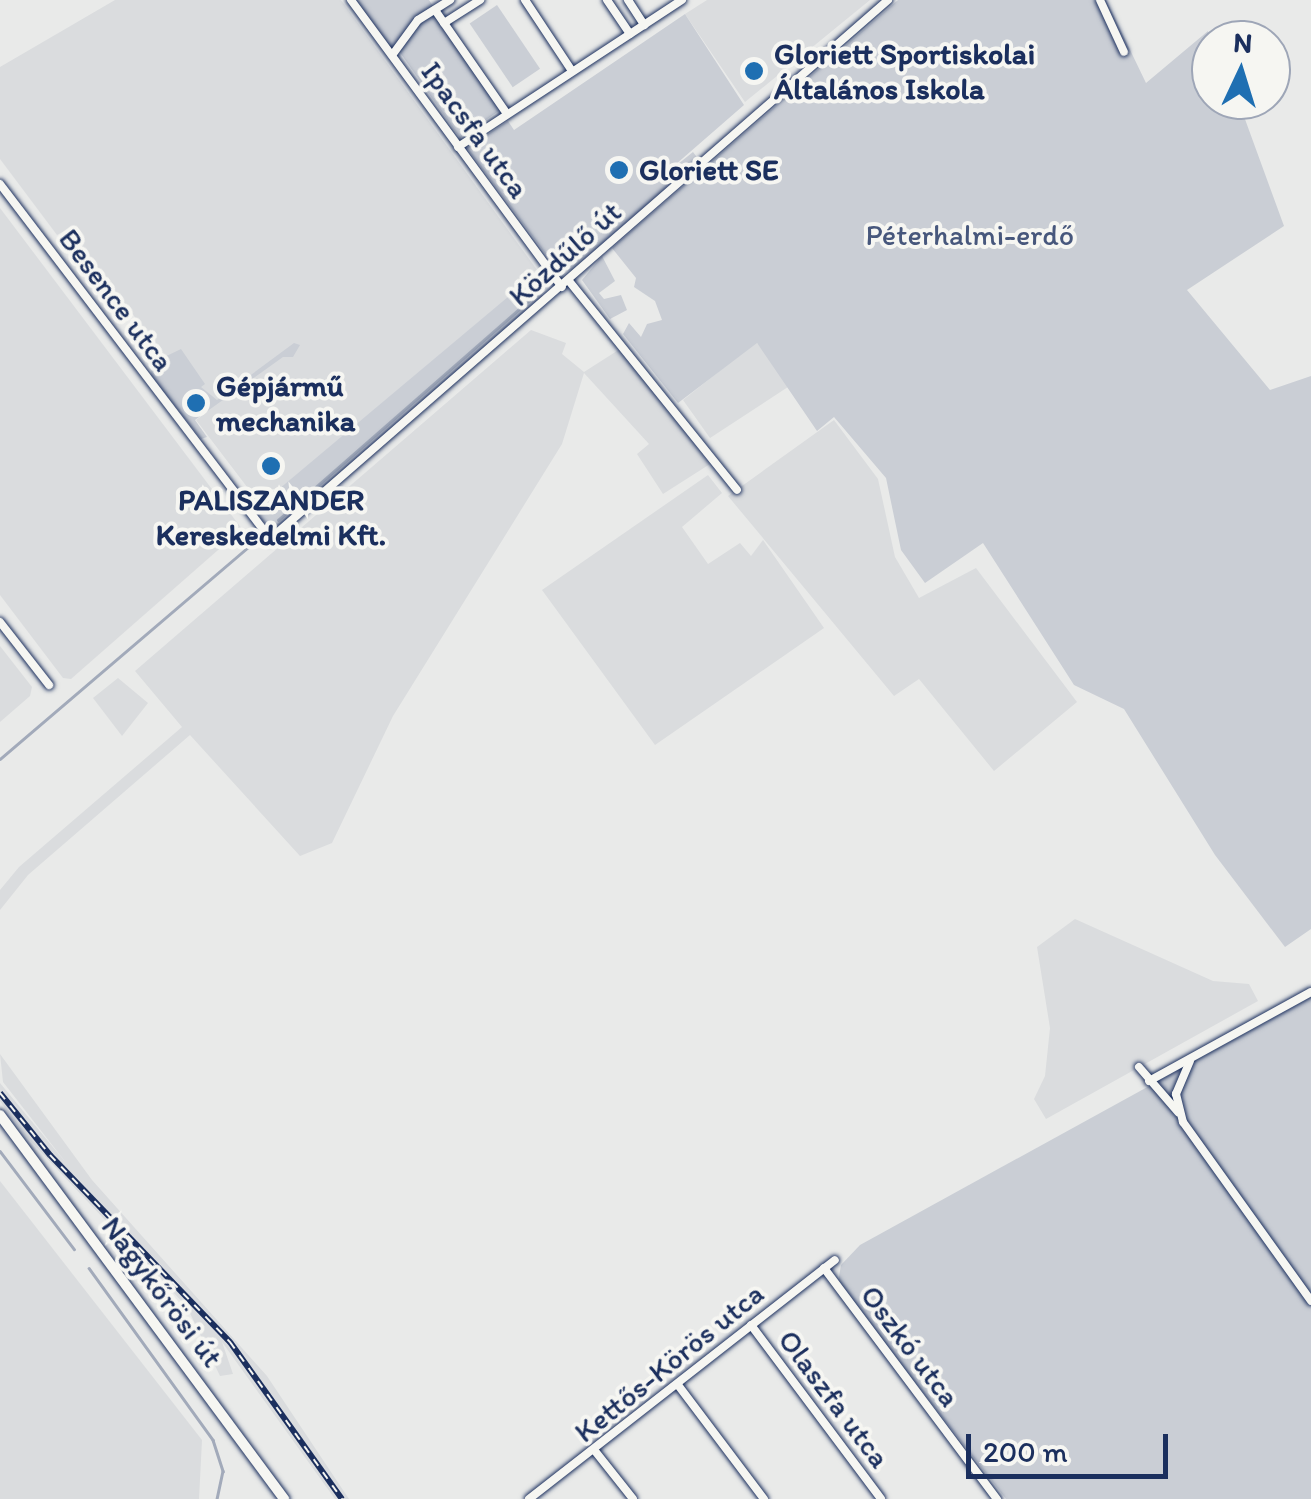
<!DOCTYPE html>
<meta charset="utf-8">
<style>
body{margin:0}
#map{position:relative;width:1311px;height:1499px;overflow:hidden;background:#e9eae9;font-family:Itim,sans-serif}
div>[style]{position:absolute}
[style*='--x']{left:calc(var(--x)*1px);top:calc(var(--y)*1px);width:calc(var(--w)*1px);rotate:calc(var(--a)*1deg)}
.built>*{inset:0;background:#dadcde}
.green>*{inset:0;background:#caced5;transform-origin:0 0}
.stream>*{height:2.5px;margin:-1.25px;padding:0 1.25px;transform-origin:1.25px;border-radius:1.25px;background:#a2aaba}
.roads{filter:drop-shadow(0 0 2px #1b2f5e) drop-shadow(0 0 2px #1b2f5e)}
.minor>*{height:8px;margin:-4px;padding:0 4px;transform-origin:4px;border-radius:4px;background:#f6f6f2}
.major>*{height:10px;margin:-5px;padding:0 5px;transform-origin:5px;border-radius:5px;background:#f6f6f2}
.rail>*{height:6px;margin-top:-3px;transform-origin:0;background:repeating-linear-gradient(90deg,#f6f6f2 0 8px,#1b2f5e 0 16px);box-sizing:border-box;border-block:2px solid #1b2f5e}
.dots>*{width:28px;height:28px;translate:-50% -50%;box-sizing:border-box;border:5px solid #f6f6f2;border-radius:50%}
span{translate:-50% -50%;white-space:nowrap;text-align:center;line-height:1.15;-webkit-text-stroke:8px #f6f6f2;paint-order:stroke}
.poi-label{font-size:30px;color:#1b2f5e;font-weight:700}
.left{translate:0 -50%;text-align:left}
.street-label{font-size:30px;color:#1b2f5e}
.park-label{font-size:30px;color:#47577c}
.north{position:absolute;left:1191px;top:20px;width:100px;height:100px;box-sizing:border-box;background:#f6f6f2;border:2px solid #9ea6b7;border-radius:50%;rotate:4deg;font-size:28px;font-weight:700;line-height:40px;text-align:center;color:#1b2f5e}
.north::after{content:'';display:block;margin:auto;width:35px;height:45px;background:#1f6fb2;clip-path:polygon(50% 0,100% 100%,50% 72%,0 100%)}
.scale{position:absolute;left:966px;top:1434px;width:202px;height:45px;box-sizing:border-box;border:5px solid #1b2f5e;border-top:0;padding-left:12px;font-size:30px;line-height:35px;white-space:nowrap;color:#1b2f5e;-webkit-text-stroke:8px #f6f6f2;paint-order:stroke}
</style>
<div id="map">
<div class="built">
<div style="clip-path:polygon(115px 0,341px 0,540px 274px,263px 508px,196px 420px,207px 412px,68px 229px,57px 235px,0 159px,0 67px)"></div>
<div style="clip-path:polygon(707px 0,870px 0,745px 102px,685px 14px)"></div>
<div style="clip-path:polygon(0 208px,242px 529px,71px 679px,63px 678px,0 595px)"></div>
<div style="clip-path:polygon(531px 330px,566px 343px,562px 354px,584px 372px,620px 349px,710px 464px,663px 494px,637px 454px,649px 444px,584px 373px,562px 444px,393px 716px,332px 843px,300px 856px,190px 735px,28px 875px,0 910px,0 890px,19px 867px,182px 727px,135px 671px)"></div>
<div style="clip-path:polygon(756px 342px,791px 385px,710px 438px,683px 400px)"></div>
<div style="clip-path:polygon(834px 420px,878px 479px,895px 557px,919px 598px,976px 568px,1077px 702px,994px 771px,919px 679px,894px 696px,728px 496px)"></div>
<div style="clip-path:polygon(708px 475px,722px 493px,682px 527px,708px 564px,740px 543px,751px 556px,763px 540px,824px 628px,655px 745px,542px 590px)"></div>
<div style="clip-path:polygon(0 646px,32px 687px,30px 696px,0 722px)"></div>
<div style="clip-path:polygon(118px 678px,148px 703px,122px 736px,93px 698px)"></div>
<div style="clip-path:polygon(1075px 919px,1213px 981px,1249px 984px,1258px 1001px,1046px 1119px,1034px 1099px,1045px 1076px,1050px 1028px,1037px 947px)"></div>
<div style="clip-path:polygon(0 1054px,92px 1180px,267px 1376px,349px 1499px,335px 1499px,222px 1342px,233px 1374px,220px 1376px,187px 1307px,24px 1134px,0 1101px,0 1083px,67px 1164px,3px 1082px)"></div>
<div style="clip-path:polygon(0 1181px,202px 1440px,199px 1499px,0 1499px)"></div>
</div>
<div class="green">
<div style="clip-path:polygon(351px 0,429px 0,500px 110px,460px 138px,399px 51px,393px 54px)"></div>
<div style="clip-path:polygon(898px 0,1106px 0,1146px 83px,1208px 31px,1211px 100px,1238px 100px,1284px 226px,1187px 290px,1270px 390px,1311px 376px,1311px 929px,1285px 947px,1215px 855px,1124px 709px,1074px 685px,983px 543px,925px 583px,901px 550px,886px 478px,834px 417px,817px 431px,757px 343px,678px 403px,623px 334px,629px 323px,641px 337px,647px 324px,662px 320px,655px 301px,634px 287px,636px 278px,612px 248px)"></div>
<div style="left:497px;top:5px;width:77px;height:33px;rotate:56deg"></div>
<div style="clip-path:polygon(685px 14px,744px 105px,652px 185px,693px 152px,699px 160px,572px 270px,559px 272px,467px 148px,508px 121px,514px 130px)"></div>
<div style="clip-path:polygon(602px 256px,615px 281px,599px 293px,604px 299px,621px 295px,627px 310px,610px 319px,582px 280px)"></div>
<div style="clip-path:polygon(527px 281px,544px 297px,279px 525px,266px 525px,254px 510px)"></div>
<div style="clip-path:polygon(294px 343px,300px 345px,293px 357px,283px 357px,195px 420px,207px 437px,201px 439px,151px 376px,152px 363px,181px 349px,205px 384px,201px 387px,217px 400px)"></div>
<div style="clip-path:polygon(1311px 997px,1311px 1499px,1006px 1499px,838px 1283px,841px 1265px,860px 1245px)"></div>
</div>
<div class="stream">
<div style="--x:278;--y:520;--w:356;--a:-41.2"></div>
<div style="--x:0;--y:759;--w:337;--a:-40.5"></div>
<div style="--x:0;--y:1151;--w:123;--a:52.9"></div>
<div style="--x:89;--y:1268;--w:212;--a:54.2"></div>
<div style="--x:213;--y:1440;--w:33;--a:72"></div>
<div style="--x:223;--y:1471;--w:29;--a:102"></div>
</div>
<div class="roads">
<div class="minor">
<div style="--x:351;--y:0;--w:356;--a:53.7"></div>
<div style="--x:525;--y:0;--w:85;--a:56.5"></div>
<div style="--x:607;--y:0;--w:41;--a:55.9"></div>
<div style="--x:628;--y:0;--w:30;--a:57"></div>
<div style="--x:1100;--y:0;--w:57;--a:65.2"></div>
<div style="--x:435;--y:10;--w:126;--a:55.3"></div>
<div style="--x:444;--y:23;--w:43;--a:-32.6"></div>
<div style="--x:393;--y:54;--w:42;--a:-53.7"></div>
<div style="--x:418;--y:20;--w:38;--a:-32"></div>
<div style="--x:458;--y:147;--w:268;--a:-33.3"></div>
<div style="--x:0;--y:184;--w:446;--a:52.7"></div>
<div style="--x:270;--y:539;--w:820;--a:-41.09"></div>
<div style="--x:569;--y:281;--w:268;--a:51.2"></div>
<div style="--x:0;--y:622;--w:80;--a:52.1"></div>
<div style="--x:1190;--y:1061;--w:36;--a:113"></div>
<div style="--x:1176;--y:1094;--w:29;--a:76"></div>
<div style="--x:1183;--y:1122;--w:220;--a:54.4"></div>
<div style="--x:1139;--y:1067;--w:60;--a:49.1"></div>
<div style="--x:1149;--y:1081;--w:185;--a:-28.8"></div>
<div style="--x:824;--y:1268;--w:289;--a:53.2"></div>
<div style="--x:751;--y:1325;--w:217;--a:53.2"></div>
<div style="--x:678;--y:1385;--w:143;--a:53"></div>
<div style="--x:595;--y:1451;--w:61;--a:51.6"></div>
<div style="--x:529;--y:1499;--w:388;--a:-38"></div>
</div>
<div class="major">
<div style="--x:0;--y:1115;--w:478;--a:53.5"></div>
</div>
</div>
<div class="rail">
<div style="--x:0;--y:1093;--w:80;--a:51.1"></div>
<div style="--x:50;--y:1155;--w:260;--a:46.1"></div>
<div style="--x:230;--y:1342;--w:193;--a:54.5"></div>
</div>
<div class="dots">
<div style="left:754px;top:71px;background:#1f6fb2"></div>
<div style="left:619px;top:170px;background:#1f6fb2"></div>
<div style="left:196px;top:403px;background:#1f6fb2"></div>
<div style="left:271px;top:466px;background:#1f6fb2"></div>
</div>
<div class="poi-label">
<span class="left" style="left:774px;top:71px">Gloriett Sportiskolai<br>Általános Iskola</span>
<span class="left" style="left:639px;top:170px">Gloriett SE</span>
<span class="left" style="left:216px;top:403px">Gépjármű<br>mechanika</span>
<span style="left:271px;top:517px">PALISZANDER<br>Kereskedelmi Kft.</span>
</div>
<div class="street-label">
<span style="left:475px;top:130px;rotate:54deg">Ipacsfa utca</span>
<span style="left:565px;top:254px;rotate:-42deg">Közdűlő út</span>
<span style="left:116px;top:300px;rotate:53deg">Besence utca</span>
<span style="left:162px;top:1292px;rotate:53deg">Nagykőrösi út</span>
<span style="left:910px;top:1346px;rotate:53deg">Oszkó utca</span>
<span style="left:669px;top:1363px;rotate:-39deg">Kettős-Körös utca</span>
<span style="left:834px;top:1399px;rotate:53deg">Olaszfa utca</span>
</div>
<div class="park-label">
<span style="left:970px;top:235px">Péterhalmi-erdő</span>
</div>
<div class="north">N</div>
<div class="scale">200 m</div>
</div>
